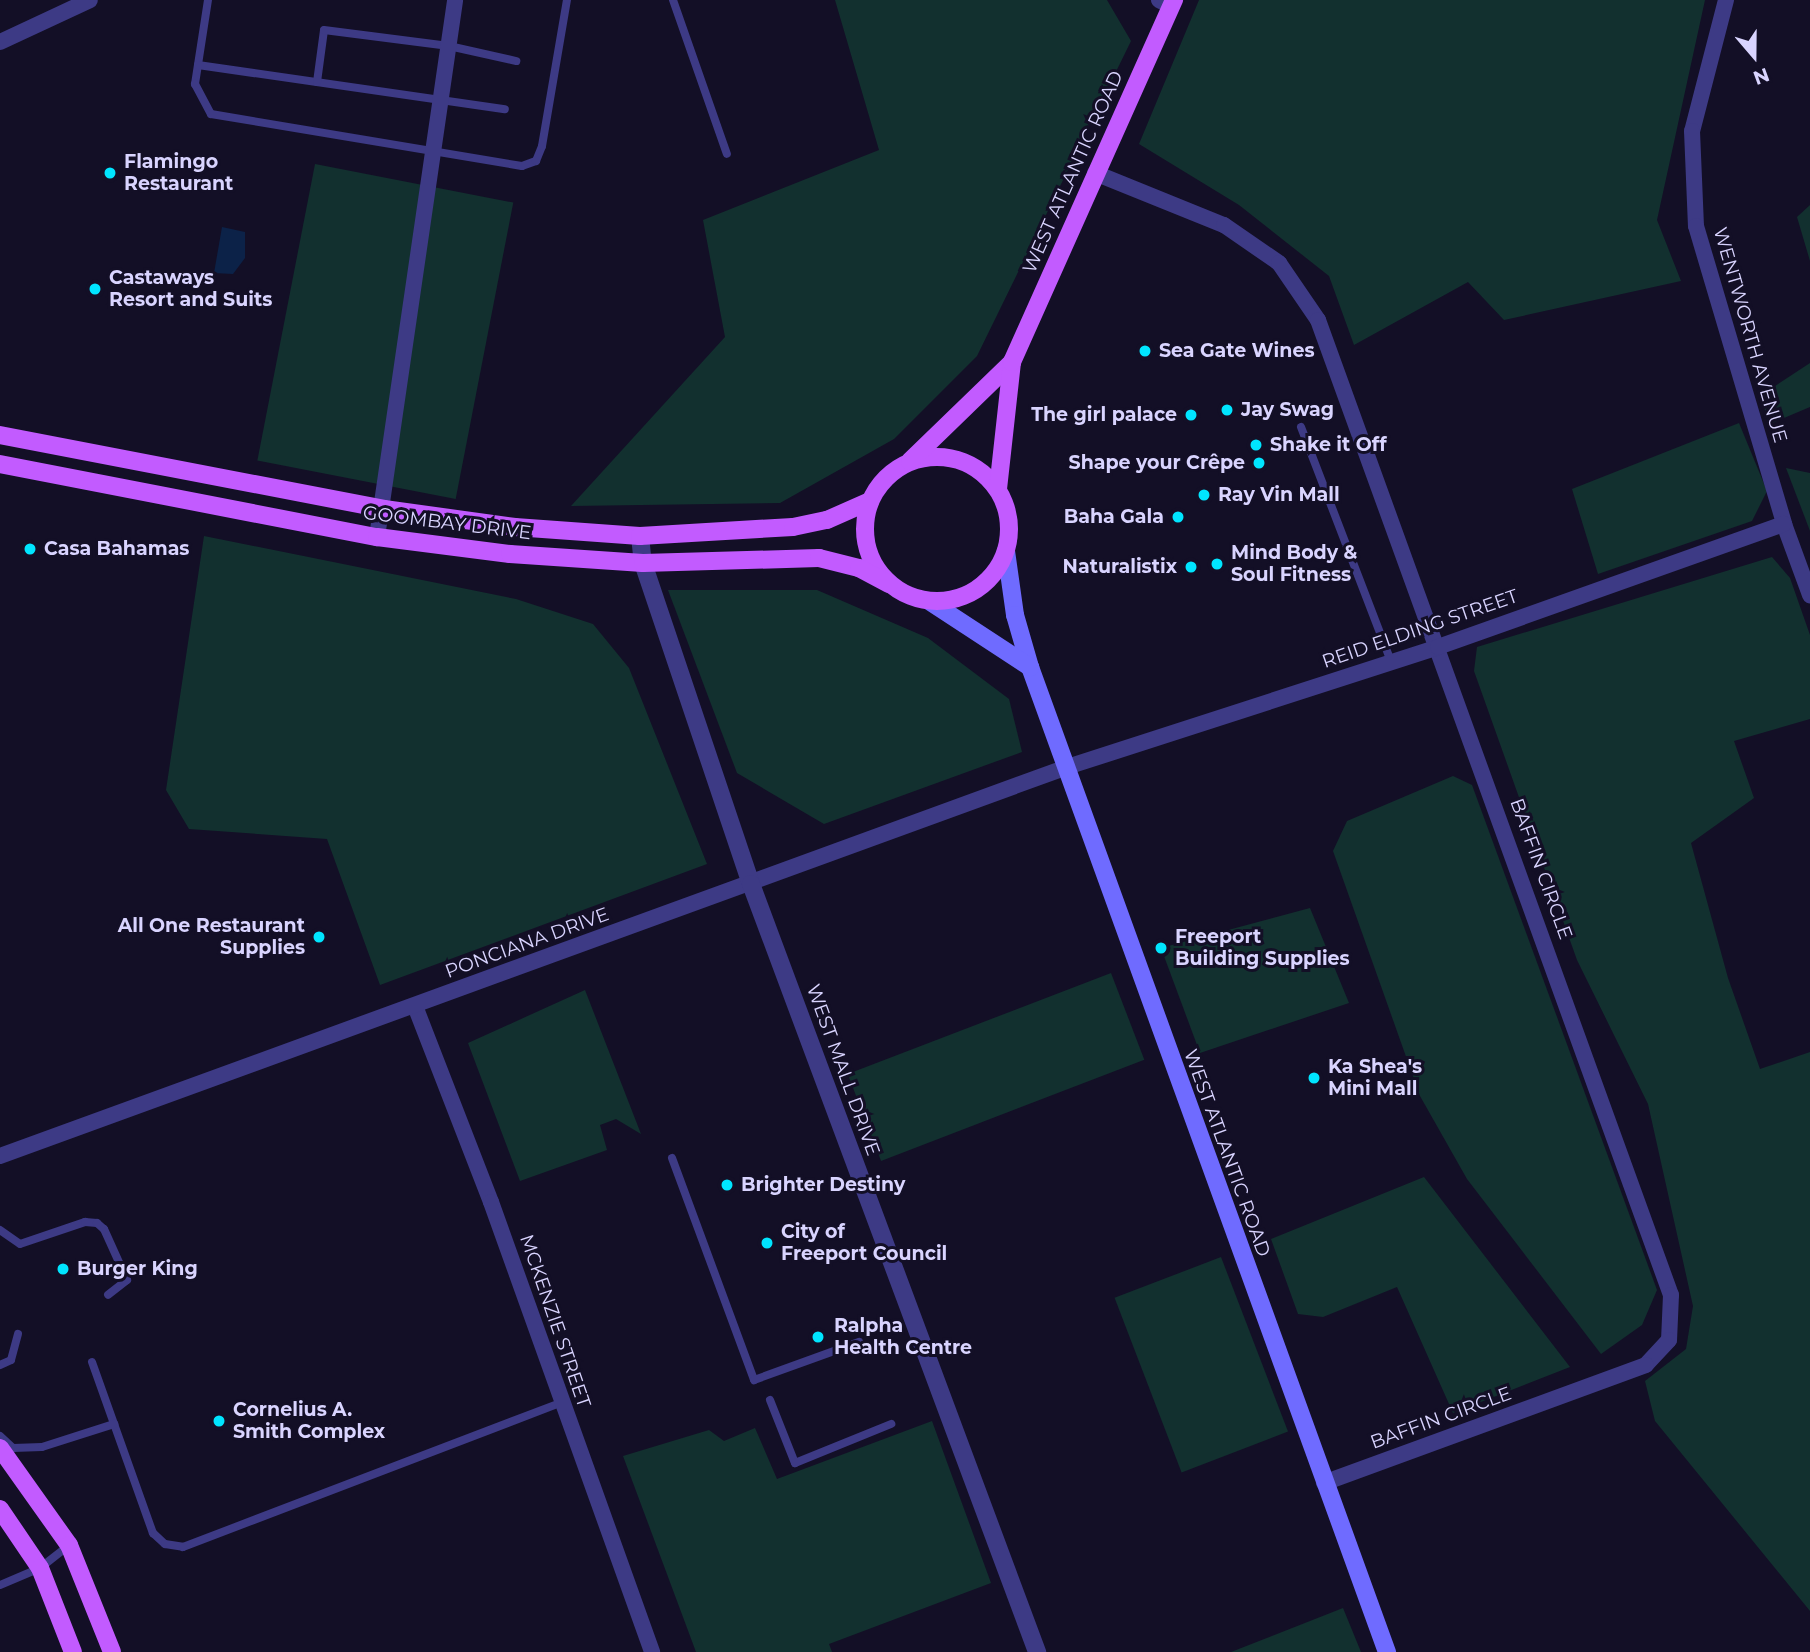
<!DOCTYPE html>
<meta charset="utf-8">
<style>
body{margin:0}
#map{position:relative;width:1810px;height:1652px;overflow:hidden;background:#130f26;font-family:Montserrat,sans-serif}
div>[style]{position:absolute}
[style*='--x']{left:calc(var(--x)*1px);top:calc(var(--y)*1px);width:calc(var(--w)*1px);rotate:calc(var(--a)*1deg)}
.green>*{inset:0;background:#12302f;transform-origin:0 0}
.water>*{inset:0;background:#0c2248}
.service>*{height:8px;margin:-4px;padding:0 4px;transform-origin:4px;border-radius:4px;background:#3d3a85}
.minor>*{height:16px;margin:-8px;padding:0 8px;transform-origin:8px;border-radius:8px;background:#3d3a85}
.tertiary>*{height:18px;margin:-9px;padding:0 9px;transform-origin:9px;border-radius:9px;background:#3d3a85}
.secondary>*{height:18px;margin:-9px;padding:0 9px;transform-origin:9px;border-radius:9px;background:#6f6bff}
.primary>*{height:18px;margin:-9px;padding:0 9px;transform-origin:9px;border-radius:9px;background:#c25bff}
.primary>.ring{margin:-9px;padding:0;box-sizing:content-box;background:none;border:18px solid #c25bff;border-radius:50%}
.dots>*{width:19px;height:19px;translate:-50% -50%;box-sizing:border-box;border:4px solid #130f26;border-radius:50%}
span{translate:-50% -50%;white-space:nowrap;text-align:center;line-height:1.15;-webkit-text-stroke:6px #130f26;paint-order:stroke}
.poi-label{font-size:19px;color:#d9d4ff;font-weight:700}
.left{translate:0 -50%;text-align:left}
.right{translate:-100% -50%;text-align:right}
.street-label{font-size:19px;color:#d9d4ff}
.north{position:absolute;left:1719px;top:21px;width:70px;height:70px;-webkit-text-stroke:5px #130f26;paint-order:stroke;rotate:160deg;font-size:19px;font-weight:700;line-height:28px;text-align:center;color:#d9d4ff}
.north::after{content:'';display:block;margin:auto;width:24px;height:32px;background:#d9d4ff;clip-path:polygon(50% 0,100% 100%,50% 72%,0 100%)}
</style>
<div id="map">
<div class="green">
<div style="clip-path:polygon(835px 0,1107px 0,1131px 41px,977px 356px,894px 439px,780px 503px,571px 506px,725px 337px,703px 220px,879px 150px)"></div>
<div style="clip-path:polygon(1199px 0,1705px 0,1657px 220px,1681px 281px,1504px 320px,1468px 282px,1354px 345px,1329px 276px,1239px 205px,1139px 144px)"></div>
<div style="left:315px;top:164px;width:202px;height:302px;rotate:11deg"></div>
<div style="clip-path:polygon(1810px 205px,1810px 261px,1797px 217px)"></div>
<div style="clip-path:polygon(1810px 363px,1810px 407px,1770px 424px,1760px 396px)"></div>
<div style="clip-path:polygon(1739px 423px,1767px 491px,1752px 521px,1598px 574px,1572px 489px)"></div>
<div style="clip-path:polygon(1786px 468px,1810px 473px,1810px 531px)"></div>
<div style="clip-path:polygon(204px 536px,516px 599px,593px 624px,629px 668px,707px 864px,380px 985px,327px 839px,189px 829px,166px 790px)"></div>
<div style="clip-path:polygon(1772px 557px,1790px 578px,1810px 635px,1810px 719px,1734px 741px,1754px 798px,1691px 843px,1728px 978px,1760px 1069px,1810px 1052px,1810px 1611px,1655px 1421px,1645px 1381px,1686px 1349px,1693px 1306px,1648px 1104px,1577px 960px,1474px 671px,1477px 647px)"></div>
<div style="clip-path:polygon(668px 590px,817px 590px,928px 638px,1009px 699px,1022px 752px,824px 824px,737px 773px)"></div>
<div style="clip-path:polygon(1453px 776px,1472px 785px,1657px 1290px,1642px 1325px,1601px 1354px,1467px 1179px,1420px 1096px,1333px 851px,1347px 821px)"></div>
<div style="clip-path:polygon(1310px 908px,1349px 1003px,1200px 1053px,1161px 948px)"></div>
<div style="left:1111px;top:973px;width:93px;height:282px;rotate:69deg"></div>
<div style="clip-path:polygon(585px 990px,641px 1134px,616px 1119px,600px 1125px,607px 1150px,520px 1181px,468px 1043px)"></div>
<div style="clip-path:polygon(1424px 1177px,1570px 1367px,1453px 1413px,1397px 1287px,1323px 1317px,1298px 1314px,1271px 1239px)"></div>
<div style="left:1221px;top:1257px;width:187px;height:114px;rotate:69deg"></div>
<div style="clip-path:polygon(932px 1421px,991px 1583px,829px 1644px,832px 1652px,696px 1652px,623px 1456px,709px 1430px,724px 1441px,755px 1428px,777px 1479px)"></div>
<div style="clip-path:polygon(1343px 1608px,1361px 1652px,1231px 1652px)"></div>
</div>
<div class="water">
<div style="clip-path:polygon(222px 227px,245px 232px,245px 258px,233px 274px,214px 273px)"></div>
</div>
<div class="service">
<div style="--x:208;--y:0;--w:85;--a:98.8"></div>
<div style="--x:195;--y:84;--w:34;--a:62"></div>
<div style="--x:211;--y:114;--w:315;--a:9.5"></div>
<div style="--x:522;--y:166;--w:15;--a:-20"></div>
<div style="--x:536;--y:161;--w:16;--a:-68"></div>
<div style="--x:542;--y:146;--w:148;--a:-80.3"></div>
<div style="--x:673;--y:0;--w:163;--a:70.7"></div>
<div style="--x:198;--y:65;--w:310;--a:8.2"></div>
<div style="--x:317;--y:82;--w:52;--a:-82.3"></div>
<div style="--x:324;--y:30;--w:126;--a:7.3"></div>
<div style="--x:449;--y:46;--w:69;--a:12.6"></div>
<div style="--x:1301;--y:427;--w:252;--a:69"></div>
<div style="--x:672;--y:1158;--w:237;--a:69.7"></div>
<div style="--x:754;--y:1380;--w:112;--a:-19.9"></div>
<div style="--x:0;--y:1230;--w:24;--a:35"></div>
<div style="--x:20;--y:1244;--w:69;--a:-18.7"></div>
<div style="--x:85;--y:1222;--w:12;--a:5"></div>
<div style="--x:97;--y:1223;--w:9;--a:41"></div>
<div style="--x:104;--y:1229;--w:56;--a:65.7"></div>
<div style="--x:127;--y:1280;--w:24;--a:142"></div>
<div style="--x:92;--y:1362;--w:182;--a:70.4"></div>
<div style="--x:153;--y:1533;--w:16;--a:43"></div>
<div style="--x:165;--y:1544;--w:18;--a:9"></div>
<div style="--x:183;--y:1547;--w:404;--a:-20.9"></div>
<div style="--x:0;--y:1365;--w:12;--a:-24"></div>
<div style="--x:11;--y:1360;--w:27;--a:-75"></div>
<div style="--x:770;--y:1400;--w:68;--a:68.4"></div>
<div style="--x:795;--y:1463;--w:104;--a:-22.1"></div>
<div style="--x:0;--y:1436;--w:18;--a:43"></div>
<div style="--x:13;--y:1448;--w:29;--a:-2"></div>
<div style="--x:42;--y:1447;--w:76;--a:-17.7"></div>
<div style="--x:0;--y:1585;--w:43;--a:-23"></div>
<div style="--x:40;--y:1568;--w:37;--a:-38"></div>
</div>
<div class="minor">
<div style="--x:1159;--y:0;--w:13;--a:27"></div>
<div style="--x:1726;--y:0;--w:135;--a:104.5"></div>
<div style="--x:1692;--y:131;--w:95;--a:87.6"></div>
<div style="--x:1696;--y:226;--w:311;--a:73.5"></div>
<div style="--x:1784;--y:524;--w:76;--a:69.9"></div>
<div style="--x:0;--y:42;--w:99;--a:-25"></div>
<div style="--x:1095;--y:173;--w:139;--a:22"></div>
<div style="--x:1224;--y:225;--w:67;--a:34.6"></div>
<div style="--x:1279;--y:263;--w:69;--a:55.6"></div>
<div style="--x:1318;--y:320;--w:1037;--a:70.1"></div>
<div style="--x:1671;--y:1295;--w:45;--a:92.5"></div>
<div style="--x:1669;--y:1340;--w:34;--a:133"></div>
<div style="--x:1646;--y:1365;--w:343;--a:159.9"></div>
<div style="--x:377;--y:537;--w:542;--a:-81.72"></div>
<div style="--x:415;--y:1006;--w:210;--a:68.8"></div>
<div style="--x:491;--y:1202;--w:478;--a:70.3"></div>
<div style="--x:0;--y:1156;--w:1136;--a:-20.03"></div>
<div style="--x:1067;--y:767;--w:390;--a:-17.9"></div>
<div style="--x:1438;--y:647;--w:367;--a:-19.6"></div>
</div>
<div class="tertiary">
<div style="--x:640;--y:536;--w:27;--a:84"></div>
<div style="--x:643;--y:563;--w:339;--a:71.4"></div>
<div style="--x:751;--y:884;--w:820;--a:69.57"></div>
</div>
<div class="secondary">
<div style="--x:1006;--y:551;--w:65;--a:82"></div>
<div style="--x:1015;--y:615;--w:54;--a:73.9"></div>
<div style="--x:1030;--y:667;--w:1048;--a:70.08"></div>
<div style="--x:929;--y:601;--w:121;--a:33.2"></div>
</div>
<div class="primary">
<div style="--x:0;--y:435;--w:391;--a:10.9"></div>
<div style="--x:384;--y:509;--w:132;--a:7.8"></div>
<div style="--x:515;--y:527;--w:125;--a:4.1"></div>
<div style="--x:640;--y:536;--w:153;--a:-3.4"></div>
<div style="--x:793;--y:527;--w:35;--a:-12"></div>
<div style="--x:827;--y:520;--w:47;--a:-23.8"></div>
<div class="ring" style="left:865px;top:457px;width:126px;height:126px"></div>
<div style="--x:910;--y:461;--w:142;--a:-44.1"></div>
<div style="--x:0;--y:464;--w:384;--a:11"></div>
<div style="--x:377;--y:537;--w:134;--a:7.3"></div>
<div style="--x:510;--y:554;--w:133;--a:3.9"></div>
<div style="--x:643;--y:563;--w:176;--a:-1.6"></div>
<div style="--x:819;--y:558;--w:41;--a:14"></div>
<div style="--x:859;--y:568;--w:34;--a:28"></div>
<div style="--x:998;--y:489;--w:128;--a:-83.7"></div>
<div style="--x:1012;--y:362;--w:397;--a:-65.9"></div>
<div style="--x:0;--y:1448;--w:119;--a:54.6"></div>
<div style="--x:69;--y:1545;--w:115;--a:68.1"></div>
<div style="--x:0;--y:1509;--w:71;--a:55.9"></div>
<div style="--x:40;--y:1568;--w:90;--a:68.6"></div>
</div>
<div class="dots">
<div style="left:110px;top:173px;background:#00e5ff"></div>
<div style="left:95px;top:289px;background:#00e5ff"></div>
<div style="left:1145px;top:351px;background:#00e5ff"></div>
<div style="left:1227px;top:410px;background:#00e5ff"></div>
<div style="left:1191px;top:415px;background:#00e5ff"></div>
<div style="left:1256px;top:445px;background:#00e5ff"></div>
<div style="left:1259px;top:463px;background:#00e5ff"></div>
<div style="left:1204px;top:495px;background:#00e5ff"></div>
<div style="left:1178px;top:517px;background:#00e5ff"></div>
<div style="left:30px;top:549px;background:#00e5ff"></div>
<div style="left:1217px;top:564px;background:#00e5ff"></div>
<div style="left:1191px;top:567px;background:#00e5ff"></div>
<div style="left:319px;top:937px;background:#00e5ff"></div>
<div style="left:1161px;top:948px;background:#00e5ff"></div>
<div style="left:1314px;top:1078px;background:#00e5ff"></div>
<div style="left:727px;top:1185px;background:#00e5ff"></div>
<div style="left:767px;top:1243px;background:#00e5ff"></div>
<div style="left:63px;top:1269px;background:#00e5ff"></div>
<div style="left:818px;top:1337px;background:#00e5ff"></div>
<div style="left:219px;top:1421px;background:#00e5ff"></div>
</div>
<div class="poi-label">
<span class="left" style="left:124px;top:173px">Flamingo<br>Restaurant</span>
<span class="left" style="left:109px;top:289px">Castaways<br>Resort and Suits</span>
<span class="left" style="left:1159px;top:351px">Sea Gate Wines</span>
<span class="left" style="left:1241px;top:410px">Jay Swag</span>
<span class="right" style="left:1177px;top:415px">The girl palace</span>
<span class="left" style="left:1270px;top:445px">Shake it Off</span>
<span class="right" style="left:1245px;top:463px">Shape your Crêpe</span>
<span class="left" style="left:1218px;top:495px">Ray Vin Mall</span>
<span class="right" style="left:1164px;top:517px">Baha Gala</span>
<span class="left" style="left:44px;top:549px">Casa Bahamas</span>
<span class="left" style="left:1231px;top:564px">Mind Body &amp;<br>Soul Fitness</span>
<span class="right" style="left:1177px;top:567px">Naturalistix</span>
<span class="right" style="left:305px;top:937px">All One Restaurant<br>Supplies</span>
<span class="left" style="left:1175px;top:948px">Freeport<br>Building Supplies</span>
<span class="left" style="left:1328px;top:1078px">Ka Shea's<br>Mini Mall</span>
<span class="left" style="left:741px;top:1185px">Brighter Destiny</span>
<span class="left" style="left:781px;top:1243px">City of<br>Freeport Council</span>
<span class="left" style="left:77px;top:1269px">Burger King</span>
<span class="left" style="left:834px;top:1337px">Ralpha<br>Health Centre</span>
<span class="left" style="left:233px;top:1421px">Cornelius A.<br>Smith Complex</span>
</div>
<div class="street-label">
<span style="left:1073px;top:172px;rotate:-66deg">WEST ATLANTIC ROAD</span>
<span style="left:1750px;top:335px;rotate:74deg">WENTWORTH AVENUE</span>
<span style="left:447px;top:523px;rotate:7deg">GOOMBAY DRIVE</span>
<span style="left:1420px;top:629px;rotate:-19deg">REID ELDING STREET</span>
<span style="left:1541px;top:869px;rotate:70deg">BAFFIN CIRCLE</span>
<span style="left:527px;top:943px;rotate:-20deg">PONCIANA DRIVE</span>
<span style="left:843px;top:1070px;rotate:70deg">WEST MALL DRIVE</span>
<span style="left:1227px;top:1153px;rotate:70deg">WEST ATLANTIC ROAD</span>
<span style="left:555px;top:1321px;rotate:71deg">MCKENZIE STREET</span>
<span style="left:1441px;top:1418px;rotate:-20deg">BAFFIN CIRCLE</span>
</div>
<div class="north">N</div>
</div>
